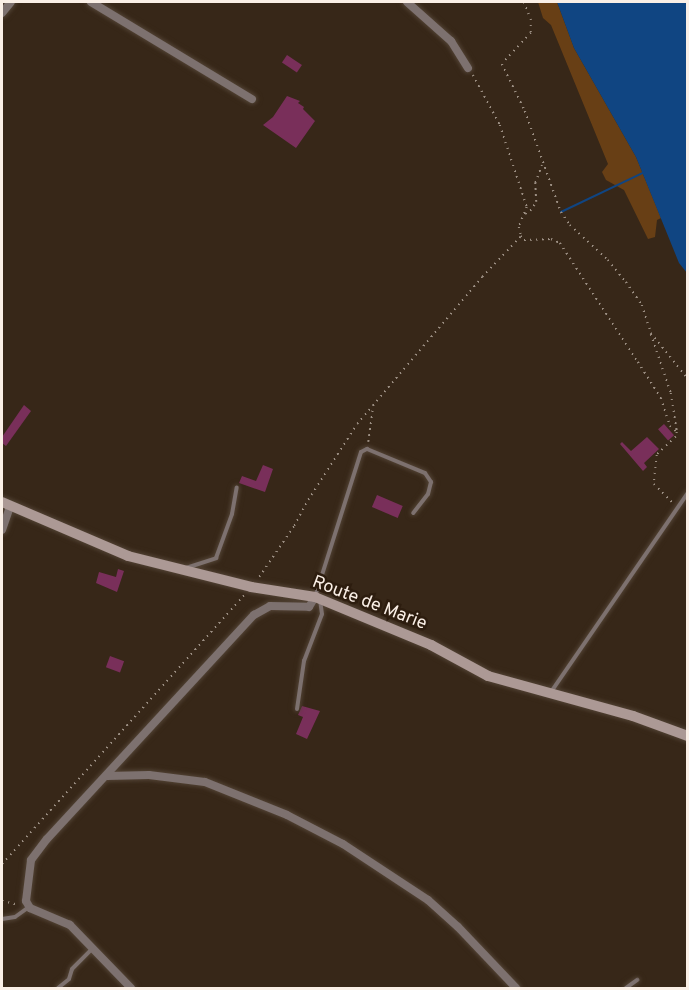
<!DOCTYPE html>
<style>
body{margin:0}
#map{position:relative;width:689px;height:990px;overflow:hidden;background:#372718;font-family:Overpass,sans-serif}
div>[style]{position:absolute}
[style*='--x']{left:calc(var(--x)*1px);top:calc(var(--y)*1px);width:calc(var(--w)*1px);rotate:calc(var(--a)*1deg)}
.green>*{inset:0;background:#683f15}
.water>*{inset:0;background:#104582}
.stream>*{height:2px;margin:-1px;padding:0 1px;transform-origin:1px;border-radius:1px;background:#104582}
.building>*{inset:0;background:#792f5a;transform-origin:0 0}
.path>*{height:1.5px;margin-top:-0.75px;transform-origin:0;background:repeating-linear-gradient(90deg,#9c8f83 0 1.5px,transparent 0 6px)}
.roads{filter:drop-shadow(0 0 2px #524335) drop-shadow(0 0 2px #524335)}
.lane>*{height:4px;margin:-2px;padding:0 2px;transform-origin:2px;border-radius:2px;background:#7d716f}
.street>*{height:8px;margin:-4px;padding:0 4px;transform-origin:4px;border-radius:4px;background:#7d716f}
.secondary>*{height:10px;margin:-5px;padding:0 5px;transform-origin:5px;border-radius:5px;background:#ac9995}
span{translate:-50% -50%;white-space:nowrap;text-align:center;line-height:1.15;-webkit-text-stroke:5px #2d1d0f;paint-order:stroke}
.street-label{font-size:18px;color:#faefe6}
.frame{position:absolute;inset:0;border:3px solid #faefe6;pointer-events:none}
</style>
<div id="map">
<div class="green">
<div style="clip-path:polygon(538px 2px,557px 2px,574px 48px,636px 157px,661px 218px,657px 220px,655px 237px,648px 239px,624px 190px,606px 180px,602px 172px,608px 164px,551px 25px,543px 18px)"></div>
</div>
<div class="water">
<div style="clip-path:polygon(557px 2px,687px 2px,687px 273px,679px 263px,636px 157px,574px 48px)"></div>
</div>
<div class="stream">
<div style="--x:561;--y:212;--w:93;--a:-25.5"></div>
</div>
<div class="building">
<div style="left:287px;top:55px;width:18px;height:9px;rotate:34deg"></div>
<div style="clip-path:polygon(287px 96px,300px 101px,298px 103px,304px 107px,303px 109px,315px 121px,296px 148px,263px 125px,273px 117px)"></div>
<div style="clip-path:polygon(24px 405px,31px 411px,6px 446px,2px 443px,2px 437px)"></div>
<div style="left:664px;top:424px;width:15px;height:8px;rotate:48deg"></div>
<div style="clip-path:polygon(647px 437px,659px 449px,644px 463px,647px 467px,643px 471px,620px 444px,622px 442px,631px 451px)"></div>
<div style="clip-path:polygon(263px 465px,273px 469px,265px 492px,239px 483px,242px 476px,256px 481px)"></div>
<div style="left:377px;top:495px;width:28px;height:13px;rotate:23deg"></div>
<div style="clip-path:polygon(118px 569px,124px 571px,117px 592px,96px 583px,99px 572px,116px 577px)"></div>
<div style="left:110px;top:656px;width:15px;height:12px;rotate:20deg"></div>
<div style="clip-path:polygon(302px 706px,320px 711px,307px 739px,296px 734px,303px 717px,298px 715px)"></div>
</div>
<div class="path">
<div style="--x:524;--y:2;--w:18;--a:68"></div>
<div style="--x:531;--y:19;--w:14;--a:90"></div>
<div style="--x:531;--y:33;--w:42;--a:133.1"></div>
<div style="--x:502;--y:64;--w:52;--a:63.9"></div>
<div style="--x:525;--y:111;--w:107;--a:70.4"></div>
<div style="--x:561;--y:212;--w:16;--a:55"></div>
<div style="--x:570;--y:225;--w:52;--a:42.6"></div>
<div style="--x:608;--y:260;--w:28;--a:51"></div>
<div style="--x:626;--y:282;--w:28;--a:55"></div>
<div style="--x:642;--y:305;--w:29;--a:72"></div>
<div style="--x:651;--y:333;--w:59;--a:51.2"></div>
<div style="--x:473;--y:75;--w:57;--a:61.6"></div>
<div style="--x:500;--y:125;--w:86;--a:71.8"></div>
<div style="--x:527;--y:207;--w:22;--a:112"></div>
<div style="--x:519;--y:227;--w:9;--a:77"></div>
<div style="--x:521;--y:236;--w:5;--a:53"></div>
<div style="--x:524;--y:240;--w:27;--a:-2"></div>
<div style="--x:551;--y:239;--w:10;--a:24"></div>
<div style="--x:560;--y:243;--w:142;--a:56.8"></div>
<div style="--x:638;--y:362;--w:43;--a:57.4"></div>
<div style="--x:661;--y:398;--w:29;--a:72"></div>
<div style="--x:670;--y:426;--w:9;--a:41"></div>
<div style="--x:525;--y:214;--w:6;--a:-31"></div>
<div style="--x:530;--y:211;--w:11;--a:-56"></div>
<div style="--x:536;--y:202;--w:19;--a:-93"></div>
<div style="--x:535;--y:183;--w:19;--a:-69"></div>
<div style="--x:651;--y:334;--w:62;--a:71.3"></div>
<div style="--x:671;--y:393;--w:39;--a:81"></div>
<div style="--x:677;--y:432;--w:5;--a:101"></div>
<div style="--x:676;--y:437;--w:26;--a:137"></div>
<div style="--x:657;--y:455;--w:29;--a:96"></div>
<div style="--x:654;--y:484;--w:28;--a:45"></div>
<div style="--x:368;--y:442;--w:37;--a:-82"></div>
<div style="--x:259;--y:577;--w:62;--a:-55.5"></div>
<div style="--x:294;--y:526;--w:30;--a:-62"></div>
<div style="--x:308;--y:500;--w:90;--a:-57.2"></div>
<div style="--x:357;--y:424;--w:193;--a:-49.6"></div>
<div style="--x:482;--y:277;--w:57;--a:-46.4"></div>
<div style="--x:2;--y:864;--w:362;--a:-48"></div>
<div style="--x:2;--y:901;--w:17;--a:13"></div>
</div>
<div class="roads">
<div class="lane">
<div style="--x:186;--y:568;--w:32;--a:-18"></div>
<div style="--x:216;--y:558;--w:47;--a:-70"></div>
<div style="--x:232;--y:514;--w:27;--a:-80"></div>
<div style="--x:315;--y:597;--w:152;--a:-72.4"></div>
<div style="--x:361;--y:452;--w:7;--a:-27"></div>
<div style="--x:367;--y:449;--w:63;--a:22.5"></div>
<div style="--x:425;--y:473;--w:11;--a:56"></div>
<div style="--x:431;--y:482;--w:12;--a:104"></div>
<div style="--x:428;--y:494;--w:24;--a:128"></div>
<div style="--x:551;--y:692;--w:242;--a:-55.5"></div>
<div style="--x:297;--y:709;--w:49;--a:-81.7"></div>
<div style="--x:304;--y:661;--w:50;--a:-69"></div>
<div style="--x:322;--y:614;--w:14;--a:-98"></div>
<div style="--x:2;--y:919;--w:13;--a:-9"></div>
<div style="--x:15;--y:917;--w:17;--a:-36"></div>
<div style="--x:58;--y:988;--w:14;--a:-39"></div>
<div style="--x:69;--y:979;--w:10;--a:-73"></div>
<div style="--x:72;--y:969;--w:28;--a:-45"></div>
<div style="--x:626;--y:988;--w:14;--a:-36"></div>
</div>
<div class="street">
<div style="--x:91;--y:2;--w:188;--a:31.1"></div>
<div style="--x:407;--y:2;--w:59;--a:41.6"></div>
<div style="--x:451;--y:41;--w:32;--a:58"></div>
<div style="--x:2;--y:13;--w:14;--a:-51"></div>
<div style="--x:2;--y:530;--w:24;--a:-71"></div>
<div style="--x:107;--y:776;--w:42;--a:-1.4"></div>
<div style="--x:149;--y:775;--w:56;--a:7.1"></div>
<div style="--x:205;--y:782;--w:88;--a:21.9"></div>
<div style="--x:287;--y:815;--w:63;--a:27.4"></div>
<div style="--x:343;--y:844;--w:102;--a:33.4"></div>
<div style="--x:428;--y:900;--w:40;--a:42"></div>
<div style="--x:458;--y:927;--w:84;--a:46.4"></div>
<div style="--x:131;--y:988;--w:88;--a:-134.1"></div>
<div style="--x:70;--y:925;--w:43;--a:-157"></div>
<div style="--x:30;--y:908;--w:8;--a:-120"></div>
<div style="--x:26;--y:901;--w:41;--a:-83"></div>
<div style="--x:31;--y:860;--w:26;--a:-53"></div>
<div style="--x:47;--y:839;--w:305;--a:-47.3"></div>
<div style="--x:254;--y:615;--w:18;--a:-29"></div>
<div style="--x:270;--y:606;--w:39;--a:1"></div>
<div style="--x:309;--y:607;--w:12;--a:-59"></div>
</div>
<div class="secondary">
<div style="--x:2;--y:502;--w:137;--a:23.2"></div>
<div style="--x:128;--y:556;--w:127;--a:14.1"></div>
<div style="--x:251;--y:587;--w:65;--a:8.9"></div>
<div style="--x:315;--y:597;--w:126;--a:22.5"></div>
<div style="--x:431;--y:645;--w:65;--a:28.5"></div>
<div style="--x:488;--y:676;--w:150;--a:15.4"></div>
<div style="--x:633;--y:716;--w:59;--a:20"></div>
</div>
</div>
<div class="street-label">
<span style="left:369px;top:604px;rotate:21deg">Route de Marie</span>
</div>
<div class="frame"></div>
</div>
